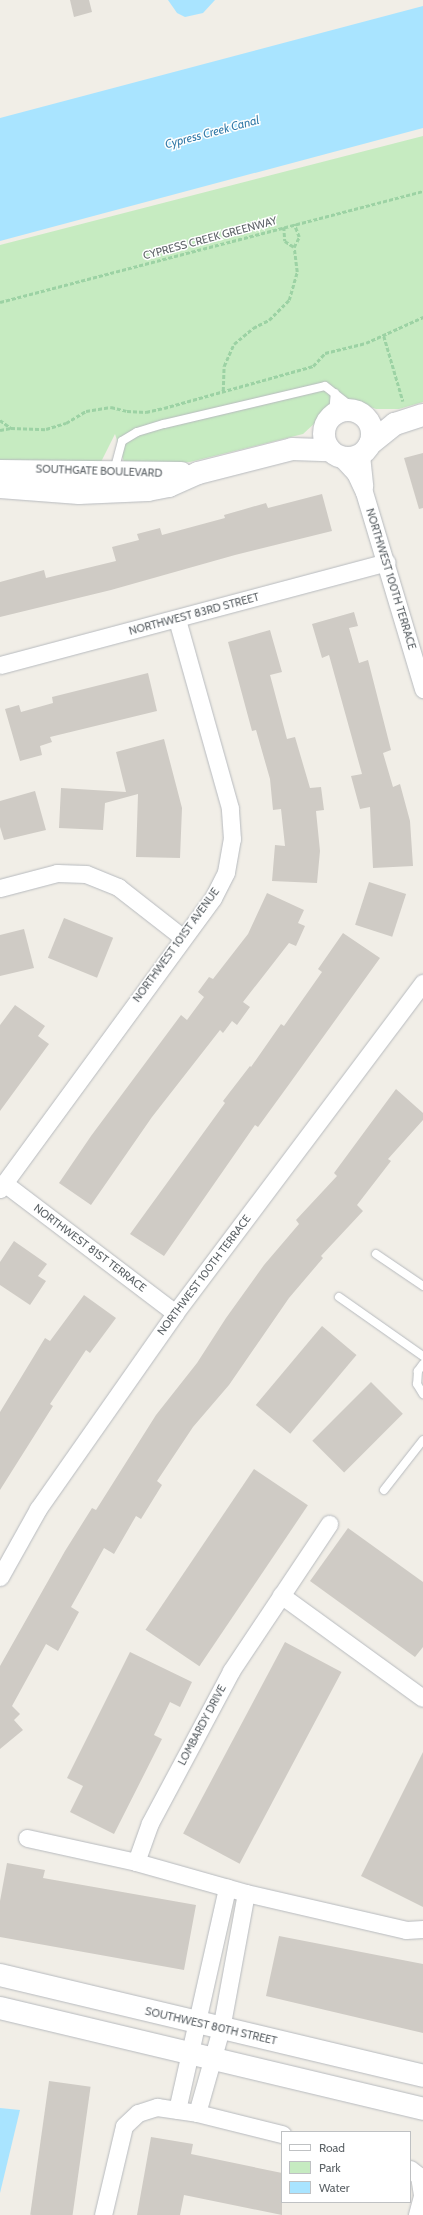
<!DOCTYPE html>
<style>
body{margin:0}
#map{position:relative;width:423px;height:2215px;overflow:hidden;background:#f1eee7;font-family:Cabin,sans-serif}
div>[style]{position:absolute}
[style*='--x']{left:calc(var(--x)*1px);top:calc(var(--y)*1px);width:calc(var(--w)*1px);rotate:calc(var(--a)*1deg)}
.green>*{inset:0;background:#c6ebc1}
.water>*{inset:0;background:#a9e4ff}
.building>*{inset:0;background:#cfcbc5;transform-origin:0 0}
.path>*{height:2.5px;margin-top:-1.25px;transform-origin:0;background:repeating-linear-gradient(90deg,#9cd2a4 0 4px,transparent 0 6px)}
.roads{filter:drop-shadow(0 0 1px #b7babe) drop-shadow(0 0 1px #b7babe)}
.lane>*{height:8px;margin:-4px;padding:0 4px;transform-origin:4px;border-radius:4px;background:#fff}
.street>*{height:17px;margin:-8.5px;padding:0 8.5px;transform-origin:8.5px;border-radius:8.5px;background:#fff}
.secondary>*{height:22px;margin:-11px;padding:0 11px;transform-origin:11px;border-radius:11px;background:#fff}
.secondary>.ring{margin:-11px;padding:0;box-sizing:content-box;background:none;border:22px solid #fff;border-radius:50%}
span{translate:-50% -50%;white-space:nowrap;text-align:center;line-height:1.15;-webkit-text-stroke:3px #fff;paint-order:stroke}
.street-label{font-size:11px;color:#5e6468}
.water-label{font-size:12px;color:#367ca9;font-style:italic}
.legend{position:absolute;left:281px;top:2131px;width:130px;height:72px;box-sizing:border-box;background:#fff;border:1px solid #bfc1c3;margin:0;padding:5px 7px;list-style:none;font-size:12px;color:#5e6468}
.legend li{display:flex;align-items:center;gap:8px;height:20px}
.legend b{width:20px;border:1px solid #bfc1c3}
</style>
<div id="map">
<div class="green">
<div style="clip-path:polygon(423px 136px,423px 402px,399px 409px,376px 409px,354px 401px,329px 410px,303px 434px,190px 462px,152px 466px,124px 462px,115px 434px,101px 462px,0 462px,0 245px)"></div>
</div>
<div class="water">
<div style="clip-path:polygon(168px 0,215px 0,203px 13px,185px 17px,177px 13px)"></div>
<div style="clip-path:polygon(423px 6px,423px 128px,0 241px,0 118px)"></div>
<div style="clip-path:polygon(0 2108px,20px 2110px,0 2193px)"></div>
</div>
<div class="building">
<div style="clip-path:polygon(70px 0,89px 0,92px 12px,74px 17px)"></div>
<div style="clip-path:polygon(423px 453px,423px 508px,419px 509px,404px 458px)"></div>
<div style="clip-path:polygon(322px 494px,332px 531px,235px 555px,111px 590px,0 617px,0 582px,44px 570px,46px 578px,116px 561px,112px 547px,139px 540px,137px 534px,160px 528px,162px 535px,225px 518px,224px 515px,266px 503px,268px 508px)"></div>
<div style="clip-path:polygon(354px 612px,358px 626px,349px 628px,359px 663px,368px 660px,391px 750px,383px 753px,393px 787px,400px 784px,410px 821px,413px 866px,373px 868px,370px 807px,360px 809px,351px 776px,362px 774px,329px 655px,322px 658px,312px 624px)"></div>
<div style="clip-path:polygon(270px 630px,282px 672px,270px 675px,287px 739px,295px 737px,310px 788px,321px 787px,324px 810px,316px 811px,320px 851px,317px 883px,272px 881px,275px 845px,285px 846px,281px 809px,273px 810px,270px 779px,256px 730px,252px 731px,228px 642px)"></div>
<div style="clip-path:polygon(148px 673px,157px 711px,50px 737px,52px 742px,40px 746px,42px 755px,20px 761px,5px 709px,19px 705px,21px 712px,53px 703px,52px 697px)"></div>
<div style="clip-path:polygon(164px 739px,182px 808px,180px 858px,136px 857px,138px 794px,105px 803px,103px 830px,59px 828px,61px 788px,126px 792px,116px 752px)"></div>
<div style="clip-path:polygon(35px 791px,46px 830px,4px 840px,0 827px,0 801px)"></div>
<div style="left:369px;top:882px;width:39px;height:45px;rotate:18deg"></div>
<div style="clip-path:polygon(267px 893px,304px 910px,298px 923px,305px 926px,296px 946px,289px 943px,243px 1002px,250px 1007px,237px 1025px,232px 1021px,223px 1033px,220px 1030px,152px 1117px,91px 1205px,59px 1183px,91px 1136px,181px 1015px,187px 1020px,204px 997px,198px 992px,209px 977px,213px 979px,248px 934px)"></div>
<div style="left:64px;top:918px;width:53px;height:43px;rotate:22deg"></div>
<div style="clip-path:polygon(24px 929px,34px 968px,0 976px,0 935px)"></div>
<div style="clip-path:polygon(343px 933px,380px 958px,290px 1083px,258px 1127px,255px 1125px,164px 1256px,130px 1234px,225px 1103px,223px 1101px,250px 1066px,251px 1067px,281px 1024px,284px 1026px,322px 972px,318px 969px)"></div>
<div style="clip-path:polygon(15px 1005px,45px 1026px,38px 1036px,49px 1044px,0 1111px,0 1025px)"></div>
<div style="clip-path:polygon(396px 1089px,423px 1113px,423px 1120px,388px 1159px,391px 1161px,357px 1205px,363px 1211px,321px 1256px,323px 1258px,289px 1298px,229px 1385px,193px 1427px,157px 1481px,162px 1485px,141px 1519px,136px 1516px,114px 1554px,104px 1548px,71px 1607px,79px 1612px,58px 1651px,46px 1644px,12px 1706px,20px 1714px,14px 1720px,23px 1730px,0 1749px,0 1666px,65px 1551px,92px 1508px,96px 1510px,156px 1415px,197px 1363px,226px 1318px,264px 1265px,299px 1224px,296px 1220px,337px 1176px,334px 1173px)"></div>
<div style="clip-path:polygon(14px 1241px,47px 1264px,38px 1276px,46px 1281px,30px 1305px,0 1285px,0 1262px)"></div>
<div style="clip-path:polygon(84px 1295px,116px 1318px,90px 1353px,86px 1350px,50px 1404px,53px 1406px,0 1490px,0 1412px,45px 1338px,50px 1341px)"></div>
<div style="left:322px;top:1326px;width:45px;height:103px;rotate:40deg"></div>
<div style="left:371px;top:1382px;width:45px;height:83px;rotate:45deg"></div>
<div style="left:254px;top:1469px;width:65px;height:194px;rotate:34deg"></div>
<div style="clip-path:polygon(348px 1528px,423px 1582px,423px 1647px,415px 1657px,310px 1581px)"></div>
<div style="left:285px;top:1642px;width:64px;height:217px;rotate:28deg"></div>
<div style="clip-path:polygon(130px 1652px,192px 1682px,180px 1707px,170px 1702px,154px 1735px,162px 1739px,114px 1834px,70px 1812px,83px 1786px,67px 1778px)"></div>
<div style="clip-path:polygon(423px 1752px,423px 1907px,361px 1876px)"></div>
<div style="clip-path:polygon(7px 1863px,45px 1870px,43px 1878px,196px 1905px,184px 1970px,0 1937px,0 1901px)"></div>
<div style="clip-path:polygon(279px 1936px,423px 1964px,423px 2033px,266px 1996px)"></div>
<div style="left:49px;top:2081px;width:42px;height:135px;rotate:8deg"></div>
<div style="clip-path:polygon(151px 2137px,193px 2144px,191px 2154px,282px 2173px,282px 2215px,184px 2195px,180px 2215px,137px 2215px)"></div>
</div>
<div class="path">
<div style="--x:284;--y:227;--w:14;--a:86"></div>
<div style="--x:285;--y:241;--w:11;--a:34"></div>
<div style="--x:0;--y:302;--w:437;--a:-14.7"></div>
<div style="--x:384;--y:336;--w:68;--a:73.7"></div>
<div style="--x:223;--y:391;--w:25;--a:-88"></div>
<div style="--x:224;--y:366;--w:24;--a:-66"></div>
<div style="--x:234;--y:344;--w:25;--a:-40"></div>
<div style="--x:253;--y:328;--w:18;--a:-27"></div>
<div style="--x:269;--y:320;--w:28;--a:-45"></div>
<div style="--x:289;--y:300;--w:29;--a:-74"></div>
<div style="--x:297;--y:272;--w:25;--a:-97"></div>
<div style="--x:294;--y:247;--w:11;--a:-63"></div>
<div style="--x:299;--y:237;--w:14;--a:-111"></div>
<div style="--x:0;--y:420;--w:14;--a:36"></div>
<div style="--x:11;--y:428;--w:35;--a:2"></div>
<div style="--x:46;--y:429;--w:21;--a:-17"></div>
<div style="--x:66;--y:423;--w:23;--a:-31"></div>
<div style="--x:86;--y:411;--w:25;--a:-9"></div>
<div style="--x:111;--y:407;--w:16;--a:14"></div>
<div style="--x:127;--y:411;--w:19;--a:3"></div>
<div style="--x:146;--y:412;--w:18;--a:-13"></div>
<div style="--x:164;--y:408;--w:155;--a:-15.7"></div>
<div style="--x:313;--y:366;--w:18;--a:-47"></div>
<div style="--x:325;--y:353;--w:42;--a:-13.7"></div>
<div style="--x:366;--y:343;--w:63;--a:-24.5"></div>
<div style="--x:0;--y:430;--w:11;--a:-10"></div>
</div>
<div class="roads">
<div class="lane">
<div style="--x:333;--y:414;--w:21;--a:-85"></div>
<div style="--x:114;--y:471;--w:31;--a:-75"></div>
<div style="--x:122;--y:441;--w:17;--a:-31"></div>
<div style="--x:137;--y:432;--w:28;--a:-17"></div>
<div style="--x:164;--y:424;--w:165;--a:-13.3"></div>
<div style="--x:325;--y:386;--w:42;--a:38.2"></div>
<div style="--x:376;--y:1254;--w:57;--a:34.2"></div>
<div style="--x:339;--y:1297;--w:103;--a:35.1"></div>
<div style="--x:423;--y:1364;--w:9;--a:126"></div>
<div style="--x:418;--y:1371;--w:13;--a:94"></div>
<div style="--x:417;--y:1384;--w:12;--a:59"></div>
<div style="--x:384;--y:1490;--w:63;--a:-52"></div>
</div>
<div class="street">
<div style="--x:361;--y:455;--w:31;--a:84"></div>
<div style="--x:341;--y:458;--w:21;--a:47"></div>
<div style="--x:355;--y:473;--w:21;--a:65"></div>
<div style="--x:364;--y:492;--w:206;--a:73.3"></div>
<div style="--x:0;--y:665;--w:400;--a:-14.9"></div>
<div style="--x:0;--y:888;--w:59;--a:-14.7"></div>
<div style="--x:57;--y:873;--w:29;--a:2"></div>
<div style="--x:86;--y:874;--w:35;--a:22"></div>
<div style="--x:118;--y:887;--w:81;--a:38"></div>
<div style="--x:4;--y:1183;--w:215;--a:37.2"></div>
<div style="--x:0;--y:1189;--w:361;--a:-53.8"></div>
<div style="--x:213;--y:898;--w:29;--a:-63"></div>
<div style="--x:226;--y:872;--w:34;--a:-80"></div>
<div style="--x:232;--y:839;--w:31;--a:-94"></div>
<div style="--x:230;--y:808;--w:196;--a:-105.7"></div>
<div style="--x:0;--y:1577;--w:78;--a:-60.8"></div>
<div style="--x:38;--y:1509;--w:239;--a:-55"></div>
<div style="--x:175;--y:1313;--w:413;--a:-53.1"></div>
<div style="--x:281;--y:1595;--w:175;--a:36"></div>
<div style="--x:27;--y:1838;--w:112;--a:12.4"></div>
<div style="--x:136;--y:1862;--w:114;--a:15.7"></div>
<div style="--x:246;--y:1893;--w:164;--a:13"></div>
<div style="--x:406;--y:1930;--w:17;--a:-3"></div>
<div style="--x:136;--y:1862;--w:41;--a:-70.3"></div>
<div style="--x:150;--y:1823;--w:172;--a:-61.9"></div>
<div style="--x:231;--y:1671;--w:177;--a:-56.3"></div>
<div style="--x:177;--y:2110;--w:228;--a:-77.3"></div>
<div style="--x:197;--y:2113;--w:87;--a:-74.1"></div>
<div style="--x:221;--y:2029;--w:138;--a:-79.6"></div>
<div style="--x:410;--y:2169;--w:11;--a:38"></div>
<div style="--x:419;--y:2176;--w:20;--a:81"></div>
<div style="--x:422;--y:2196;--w:20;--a:105"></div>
<div style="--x:103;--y:2215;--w:91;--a:-76.7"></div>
<div style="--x:124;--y:2126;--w:19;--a:-43"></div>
<div style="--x:138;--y:2113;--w:20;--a:-18"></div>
<div style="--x:157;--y:2107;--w:40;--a:8.5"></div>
<div style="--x:197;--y:2113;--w:88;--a:13.9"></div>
</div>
<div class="secondary">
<div class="ring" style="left:324px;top:410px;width:26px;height:26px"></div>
<div style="--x:370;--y:444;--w:32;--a:-39"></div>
<div style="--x:395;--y:424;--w:29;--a:-18"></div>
<div style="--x:0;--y:471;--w:181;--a:0.6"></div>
<div style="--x:0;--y:487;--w:79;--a:4.3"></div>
<div style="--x:79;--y:493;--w:69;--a:-2.5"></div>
<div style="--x:148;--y:490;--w:21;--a:-11"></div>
<div style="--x:169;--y:486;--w:32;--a:-24"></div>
<div style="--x:198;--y:473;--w:97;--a:-14.3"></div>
<div style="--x:292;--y:449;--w:37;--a:2"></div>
<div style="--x:0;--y:1975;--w:435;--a:13.4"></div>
<div style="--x:0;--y:2008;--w:435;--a:13.4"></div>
</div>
</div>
<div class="street-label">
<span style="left:210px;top:238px;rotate:-15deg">CYPRESS CREEK GREENWAY</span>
<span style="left:99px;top:471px;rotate:2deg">SOUTHGATE BOULEVARD</span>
<span style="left:391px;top:579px;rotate:73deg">NORTHWEST 100TH TERRACE</span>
<span style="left:194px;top:614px;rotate:-15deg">NORTHWEST 83RD STREET</span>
<span style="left:176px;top:945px;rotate:-54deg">NORTHWEST 101ST AVENUE</span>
<span style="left:90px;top:1248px;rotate:37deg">NORTHWEST 81ST TERRACE</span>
<span style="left:204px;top:1275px;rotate:-53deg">NORTHWEST 100TH TERRACE</span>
<span style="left:202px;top:1725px;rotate:-62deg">LOMBARDY DRIVE</span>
<span style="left:211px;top:2026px;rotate:13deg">SOUTHWEST 80TH STREET</span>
</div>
<div class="water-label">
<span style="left:212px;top:132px;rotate:-15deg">Cypress Creek Canal</span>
</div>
<ul class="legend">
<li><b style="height:5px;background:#fff"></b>Road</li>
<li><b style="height:11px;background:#c6ebc1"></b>Park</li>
<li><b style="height:11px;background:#a9e4ff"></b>Water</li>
</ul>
</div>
